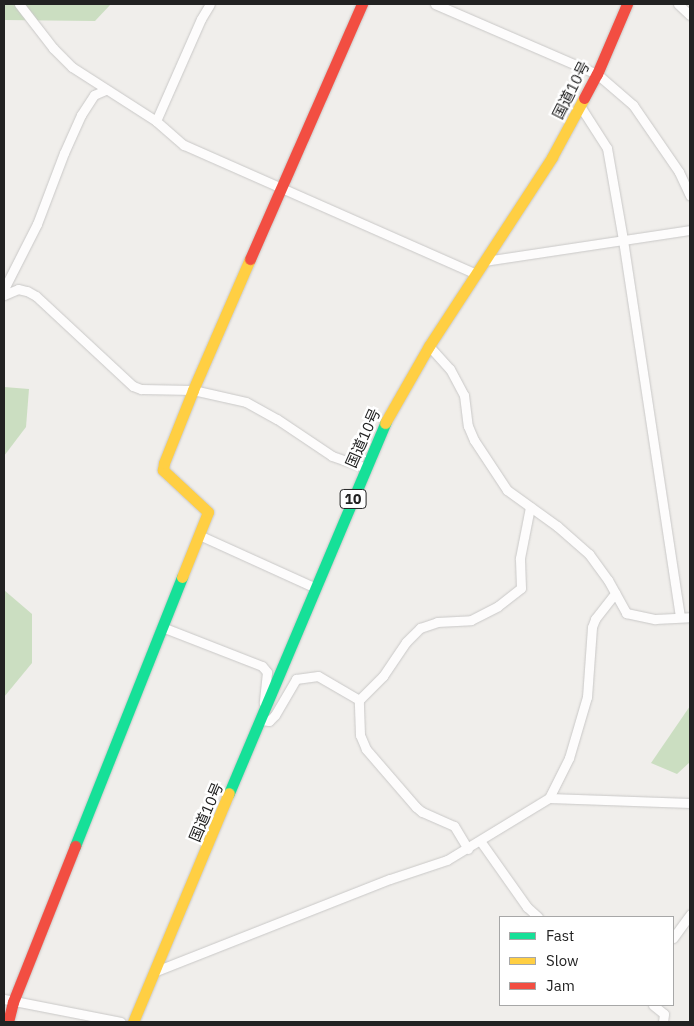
<!DOCTYPE html>
<meta charset="utf-8">
<style>
body{margin:0}
#map{position:relative;width:694px;height:1026px;overflow:hidden;background:#f0eeeb;font-family:"IBM Plex Sans","Noto Sans JP",sans-serif}
div>[style]{position:absolute}
[style*='--x']{left:calc(var(--x)*1px);top:calc(var(--y)*1px);width:calc(var(--w)*1px);rotate:calc(var(--a)*1deg)}
.forest>*{inset:0;background:#cbdec1}
.roads{filter:drop-shadow(0 0 1px #c9c8c7) drop-shadow(0 0 1px #c9c8c7)}
.street>*{height:9px;margin:-4.5px;padding:0 4.5px;transform-origin:4.5px;border-radius:4.5px;background:#fdfcfc}
.fast>*{height:11px;margin:-5.5px;padding:0 5.5px;transform-origin:5.5px;border-radius:5.5px;background:#16e098}
.slow>*{height:11px;margin:-5.5px;padding:0 5.5px;transform-origin:5.5px;border-radius:5.5px;background:#ffcf43}
.jam>*{height:11px;margin:-5.5px;padding:0 5.5px;transform-origin:5.5px;border-radius:5.5px;background:#f24e42}
span{translate:-50% -50%;white-space:nowrap;text-align:center;line-height:1.15;-webkit-text-stroke:5px #fff;paint-order:stroke}
.shield-label span{padding:1px 4px;background:#fff;border:1px solid;border-radius:4px;-webkit-text-stroke-width:0}
.shield-label{font-size:14px;color:#222;font-weight:700}
.street-label{font-size:15px;color:#222}
.frame{position:absolute;inset:0;border:5px solid #222;pointer-events:none}
.legend{position:absolute;left:499px;top:916px;width:175px;height:90px;box-sizing:border-box;background:#fff;border:1px solid #a7a7a7;margin:0;padding:6px 9px;list-style:none;font-size:15px;color:#222}
.legend li{display:flex;align-items:center;gap:10px;height:25px}
.legend b{width:25px;border:1px solid #a7a7a7}
</style>
<div id="map">
<div class="forest">
<div style="clip-path:polygon(4px 4px,111px 4px,95px 21px,4px 20px)"></div>
<div style="clip-path:polygon(4px 387px,29px 389px,26px 427px,4px 456px)"></div>
<div style="clip-path:polygon(4px 590px,32px 614px,32px 663px,4px 697px)"></div>
<div style="clip-path:polygon(690px 706px,690px 762px,677px 774px,651px 763px)"></div>
</div>
<div class="roads">
<div class="street">
<div style="--x:19;--y:4;--w:56;--a:52.3"></div>
<div style="--x:53;--y:48;--w:27;--a:45"></div>
<div style="--x:72;--y:67;--w:100;--a:32.7"></div>
<div style="--x:156;--y:121;--w:37;--a:41"></div>
<div style="--x:184;--y:145;--w:319;--a:23.8"></div>
<div style="--x:435;--y:4;--w:176;--a:23.4"></div>
<div style="--x:597;--y:74;--w:48;--a:40.7"></div>
<div style="--x:633;--y:105;--w:81;--a:55.5"></div>
<div style="--x:679;--y:172;--w:26;--a:65"></div>
<div style="--x:678;--y:4;--w:16;--a:43"></div>
<div style="--x:580;--y:106;--w:50;--a:57.3"></div>
<div style="--x:607;--y:148;--w:93;--a:80.1"></div>
<div style="--x:623;--y:240;--w:381;--a:81.4"></div>
<div style="--x:156;--y:121;--w:111;--a:-66.2"></div>
<div style="--x:201;--y:19;--w:17;--a:-59"></div>
<div style="--x:485;--y:261;--w:207;--a:-8.6"></div>
<div style="--x:4;--y:289;--w:73;--a:-63.1"></div>
<div style="--x:37;--y:224;--w:76;--a:-69.2"></div>
<div style="--x:64;--y:153;--w:42;--a:-65.9"></div>
<div style="--x:81;--y:115;--w:24;--a:-57"></div>
<div style="--x:94;--y:95;--w:12;--a:-24"></div>
<div style="--x:4;--y:295;--w:15;--a:-23"></div>
<div style="--x:18;--y:289;--w:9;--a:13"></div>
<div style="--x:27;--y:291;--w:10;--a:29"></div>
<div style="--x:36;--y:296;--w:132;--a:42.9"></div>
<div style="--x:133;--y:386;--w:9;--a:21"></div>
<div style="--x:141;--y:389;--w:52;--a:1.1"></div>
<div style="--x:193;--y:390;--w:54;--a:12.8"></div>
<div style="--x:246;--y:402;--w:35;--a:29"></div>
<div style="--x:277;--y:419;--w:66;--a:33.9"></div>
<div style="--x:332;--y:456;--w:36;--a:19"></div>
<div style="--x:429;--y:346;--w:31;--a:48"></div>
<div style="--x:450;--y:369;--w:30;--a:62"></div>
<div style="--x:464;--y:395;--w:31;--a:83"></div>
<div style="--x:468;--y:426;--w:15;--a:67"></div>
<div style="--x:474;--y:440;--w:60;--a:56.6"></div>
<div style="--x:507;--y:490;--w:62;--a:35.8"></div>
<div style="--x:557;--y:526;--w:43;--a:41.2"></div>
<div style="--x:589;--y:554;--w:32;--a:54"></div>
<div style="--x:608;--y:580;--w:38;--a:61"></div>
<div style="--x:626;--y:613;--w:30;--a:12"></div>
<div style="--x:655;--y:619;--w:35;--a:-3"></div>
<div style="--x:199;--y:535;--w:128;--a:24.4"></div>
<div style="--x:162;--y:627;--w:107;--a:21.3"></div>
<div style="--x:262;--y:666;--w:8;--a:50"></div>
<div style="--x:267;--y:672;--w:31;--a:96"></div>
<div style="--x:261;--y:720;--w:8;--a:7"></div>
<div style="--x:269;--y:721;--w:8;--a:-45"></div>
<div style="--x:275;--y:715;--w:42;--a:-59.7"></div>
<div style="--x:296;--y:679;--w:22;--a:-8"></div>
<div style="--x:318;--y:676;--w:48;--a:30.3"></div>
<div style="--x:549;--y:798;--w:45;--a:-63.4"></div>
<div style="--x:569;--y:758;--w:64;--a:-73.6"></div>
<div style="--x:587;--y:697;--w:70;--a:-85.9"></div>
<div style="--x:592;--y:627;--w:9;--a:-69"></div>
<div style="--x:595;--y:619;--w:33;--a:-52"></div>
<div style="--x:481;--y:842;--w:80;--a:54.7"></div>
<div style="--x:527;--y:907;--w:15;--a:42"></div>
<div style="--x:468;--y:849;--w:27;--a:-121"></div>
<div style="--x:454;--y:826;--w:35;--a:-156"></div>
<div style="--x:422;--y:812;--w:8;--a:-140"></div>
<div style="--x:416;--y:807;--w:77;--a:-130.8"></div>
<div style="--x:366;--y:749;--w:15;--a:-113"></div>
<div style="--x:360;--y:735;--w:35;--a:-92"></div>
<div style="--x:359;--y:700;--w:34;--a:-45"></div>
<div style="--x:383;--y:676;--w:41;--a:-55.9"></div>
<div style="--x:406;--y:642;--w:20;--a:-45"></div>
<div style="--x:420;--y:628;--w:18;--a:-19"></div>
<div style="--x:437;--y:622;--w:34;--a:-3"></div>
<div style="--x:471;--y:620;--w:30;--a:-27"></div>
<div style="--x:498;--y:606;--w:29;--a:-38"></div>
<div style="--x:521;--y:588;--w:30;--a:-92"></div>
<div style="--x:520;--y:558;--w:52;--a:-78.9"></div>
<div style="--x:673;--y:938;--w:29;--a:-54"></div>
<div style="--x:156;--y:971;--w:251;--a:-21.5"></div>
<div style="--x:390;--y:879;--w:60;--a:-18.4"></div>
<div style="--x:447;--y:860;--w:119;--a:-31.3"></div>
<div style="--x:549;--y:798;--w:141;--a:2"></div>
<div style="--x:4;--y:999;--w:119;--a:11.1"></div>
<div style="--x:653;--y:1005;--w:14;--a:39"></div>
<div style="--x:664;--y:1014;--w:8;--a:97"></div>
</div>
<div class="fast">
<div style="--x:229;--y:793;--w:402;--a:-67.1"></div>
<div style="--x:75;--y:846;--w:289;--a:-68.3"></div>
</div>
<div class="slow">
<div style="--x:385;--y:423;--w:89;--a:-60.3"></div>
<div style="--x:429;--y:346;--w:225;--a:-56.9"></div>
<div style="--x:552;--y:157;--w:67;--a:-61.5"></div>
<div style="--x:182;--y:577;--w:70;--a:-68.2"></div>
<div style="--x:208;--y:512;--w:62;--a:-137"></div>
<div style="--x:163;--y:470;--w:7;--a:-82"></div>
<div style="--x:164;--y:463;--w:79;--a:-68.3"></div>
<div style="--x:193;--y:390;--w:143;--a:-66.5"></div>
<div style="--x:133;--y:1022;--w:248;--a:-67.3"></div>
</div>
<div class="jam">
<div style="--x:584;--y:98;--w:27;--a:-62"></div>
<div style="--x:597;--y:74;--w:76;--a:-66.8"></div>
<div style="--x:250;--y:259;--w:279;--a:-66.3"></div>
<div style="--x:8;--y:1022;--w:21;--a:-76"></div>
<div style="--x:13;--y:1002;--w:168;--a:-68.3"></div>
</div>
</div>
<div class="shield-label">
<span style="left:353px;top:499px">10</span>
</div>
<div class="street-label">
<span style="left:571px;top:90px;rotate:-63deg">国道10号</span>
<span style="left:363px;top:438px;rotate:-66deg">国道10号</span>
<span style="left:206px;top:812px;rotate:-67deg">国道10号</span>
</div>
<div class="frame"></div>
<ul class="legend">
<li><b style="height:6px;background:#16e098"></b>Fast</li>
<li><b style="height:6px;background:#ffcf43"></b>Slow</li>
<li><b style="height:6px;background:#f24e42"></b>Jam</li>
</ul>
</div>
